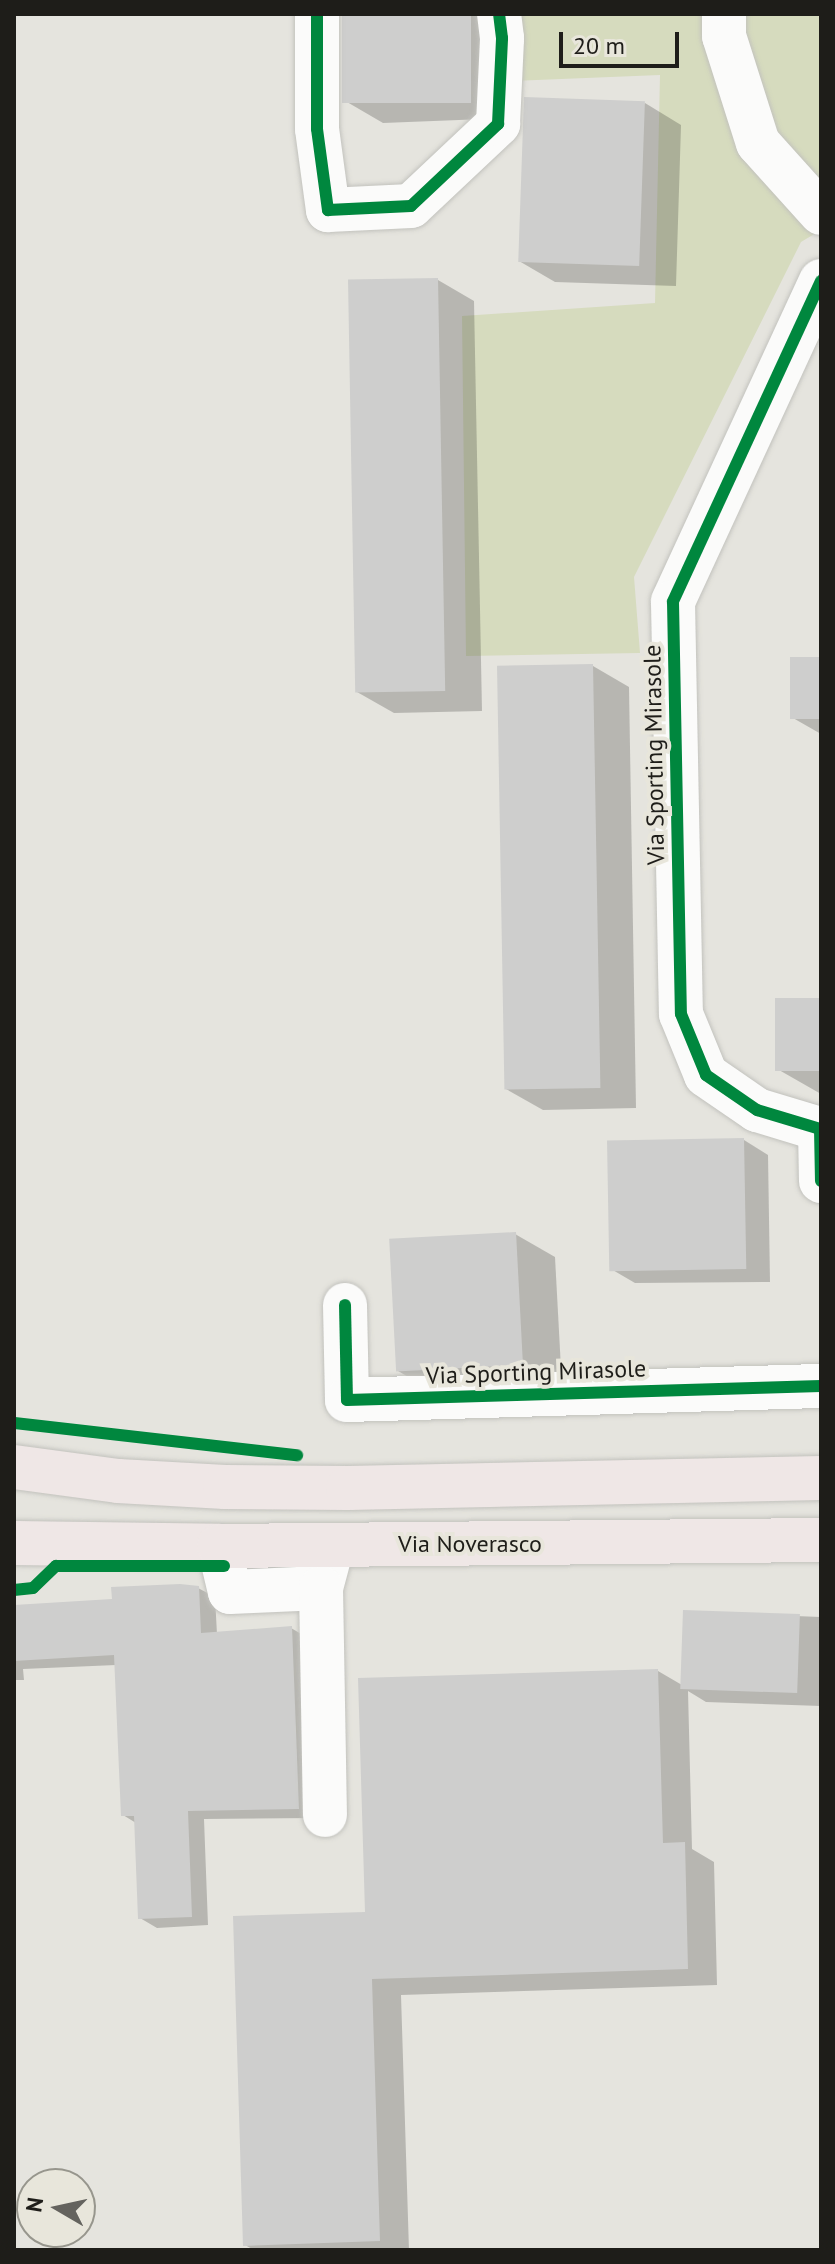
<!DOCTYPE html>
<style>
body{margin:0}
#map{position:relative;width:835px;height:2264px;overflow:hidden;background:#e5e4de;font-family:"PT Sans",sans-serif}
div>[style]{position:absolute}
[style*='--x']{left:calc(var(--x)*1px);top:calc(var(--y)*1px);width:calc(var(--w)*1px);rotate:calc(var(--a)*1deg)}
.green>*{inset:0;background:#d6dbbe}
.shadow>*{inset:0;background:#0003}
.building>*{inset:0;background:#cececd;transform-origin:0 0}
.roads{filter:drop-shadow(0 0 2px #c2c2bd) drop-shadow(0 0 2px #c2c2bd)}
.minor>*{height:44px;margin:-22px;padding:0 22px;transform-origin:22px;border-radius:22px;background:#fbfbfa}
.major>*{height:44px;margin:-22px;padding:0 22px;transform-origin:22px;border-radius:22px;background:#efe7e6}
.cycleway>*{height:12px;margin:-6px;padding:0 6px;transform-origin:6px;border-radius:6px;background:#00873e}
span{translate:-50% -50%;white-space:nowrap;text-align:center;line-height:1.15;-webkit-text-stroke:8px #e8e6db;paint-order:stroke}
.street-label{font-size:24px;color:#1e1d19}
.frame{position:absolute;inset:0;border:16px solid #1e1d19;pointer-events:none}
.north{position:absolute;left:16px;top:2168px;width:80px;height:80px;box-sizing:border-box;background:#e8e6db;border:2px solid #97968d;border-radius:50%;rotate:279deg;font-size:22px;font-weight:700;line-height:32px;text-align:center;color:#1e1d19}
.north::after{content:'';display:block;margin:auto;width:28px;height:36px;background:#64635e;clip-path:polygon(50% 0,100% 100%,50% 72%,0 100%)}
.scale{position:absolute;left:559px;top:32px;width:120px;height:36px;box-sizing:border-box;border:4px solid #1e1d19;border-top:0;padding-left:10px;font-size:24px;line-height:28px;white-space:nowrap;color:#1e1d19;-webkit-text-stroke:6px #e8e6db;paint-order:stroke}
</style>
<div id="map">
<div class="green">
<div style="clip-path:polygon(510px 14px,821px 14px,821px 230px,801px 242px,634px 577px,640px 653px,466px 656px,462px 316px,655px 303px,660px 75px,512px 81px)"></div>
</div>
<div class="shadow">
<div style="clip-path:polygon(343px 14px,506px 14px,510px 118px,383px 123px,347px 102px)"></div>
<div style="clip-path:polygon(645px 103px,681px 125px,676px 286px,555px 282px,519px 261px)"></div>
<div style="clip-path:polygon(438px 280px,474px 301px,482px 711px,394px 713px,357px 692px)"></div>
<div style="clip-path:polygon(821px 659px,821px 734px,793px 718px)"></div>
<div style="clip-path:polygon(593px 666px,629px 687px,636px 1108px,543px 1110px,506px 1089px)"></div>
<div style="clip-path:polygon(821px 1000px,821px 1094px,779px 1070px)"></div>
<div style="clip-path:polygon(744px 1140px,768px 1155px,770px 1282px,635px 1283px,611px 1269px)"></div>
<div style="clip-path:polygon(515px 1234px,555px 1257px,562px 1387px,438px 1394px,398px 1371px)"></div>
<div style="clip-path:polygon(198px 1588px,215px 1597px,217px 1634px,291px 1628px,308px 1638px,314px 1818px,204px 1819px,208px 1925px,157px 1928px,140px 1918px,136px 1823px,123px 1815px,116px 1665px,23px 1669px,24px 1680px,14px 1680px,14px 1607px,114px 1601px)"></div>
<div style="clip-path:polygon(685px 1612px,821px 1617px,821px 1706px,706px 1702px,688px 1691px,692px 1849px,714px 1862px,717px 1985px,401px 1995px,409px 2250px,254px 2250px,245px 2245px,367px 1914px,658px 1671px,682px 1685px)"></div>
</div>
<div class="building">
<div style="left:342px;top:14px;width:129px;height:89px"></div>
<div style="left:524px;top:97px;width:121px;height:165px;rotate:2deg"></div>
<div style="left:438px;top:278px;width:413px;height:90px;rotate:89deg"></div>
<div style="left:790px;top:657px;width:31px;height:62px"></div>
<div style="left:593px;top:664px;width:424px;height:96px;rotate:89deg"></div>
<div style="left:775px;top:998px;width:46px;height:73px"></div>
<div style="left:744px;top:1138px;width:131px;height:137px;rotate:89deg"></div>
<div style="left:516px;top:1232px;width:133px;height:127px;rotate:87deg"></div>
<div style="clip-path:polygon(180px 1584px,199px 1586px,201px 1633px,292px 1626px,299px 1809px,188px 1811px,192px 1917px,138px 1919px,134px 1816px,121px 1816px,114px 1655px,14px 1661px,14px 1605px,112px 1599px,111px 1587px)"></div>
<div style="left:683px;top:1610px;width:117px;height:79px;rotate:2deg"></div>
<div style="clip-path:polygon(658px 1669px,663px 1843px,685px 1842px,688px 1969px,372px 1979px,380px 2241px,243px 2246px,233px 1916px,365px 1912px,358px 1678px)"></div>
</div>
<div class="roads">
<div class="minor">
<div style="--x:317;--y:14;--w:115;--a:90"></div>
<div style="--x:317;--y:129;--w:82;--a:82.3"></div>
<div style="--x:328;--y:210;--w:83;--a:-2.8"></div>
<div style="--x:411;--y:206;--w:120;--a:-43.3"></div>
<div style="--x:498;--y:124;--w:86;--a:-87.3"></div>
<div style="--x:502;--y:38;--w:24;--a:-97"></div>
<div style="--x:724;--y:14;--w:22;--a:90"></div>
<div style="--x:724;--y:36;--w:112;--a:72.4"></div>
<div style="--x:758;--y:143;--w:94;--a:48"></div>
<div style="--x:821;--y:281;--w:353;--a:114.8"></div>
<div style="--x:673;--y:602;--w:412;--a:88.9"></div>
<div style="--x:681;--y:1014;--w:66;--a:67.7"></div>
<div style="--x:706;--y:1075;--w:62;--a:34.5"></div>
<div style="--x:757;--y:1110;--w:66;--a:16.8"></div>
<div style="--x:820;--y:1129;--w:52;--a:88.9"></div>
<div style="--x:345;--y:1305;--w:95;--a:88.8"></div>
<div style="--x:347;--y:1400;--w:474;--a:-1.7"></div>
<div style="--x:219;--y:1546;--w:47;--a:76.6"></div>
<div style="--x:230;--y:1592;--w:91;--a:-2.5"></div>
<div style="--x:321;--y:1588;--w:27;--a:-75"></div>
<div style="--x:321;--y:1588;--w:227;--a:89"></div>
</div>
<div class="major">
<div style="--x:14;--y:1467;--w:105;--a:7.7"></div>
<div style="--x:118;--y:1481;--w:107;--a:3.2"></div>
<div style="--x:225;--y:1487;--w:123;--a:0.5"></div>
<div style="--x:348;--y:1488;--w:473;--a:-1.2"></div>
<div style="--x:14;--y:1543;--w:205;--a:0.8"></div>
<div style="--x:219;--y:1546;--w:602;--a:-0.57"></div>
</div>
</div>
<div class="cycleway">
<div style="--x:317;--y:14;--w:115;--a:90"></div>
<div style="--x:317;--y:129;--w:82;--a:82.3"></div>
<div style="--x:328;--y:210;--w:83;--a:-2.8"></div>
<div style="--x:411;--y:206;--w:120;--a:-43.3"></div>
<div style="--x:498;--y:124;--w:86;--a:-87.3"></div>
<div style="--x:502;--y:38;--w:24;--a:-97"></div>
<div style="--x:821;--y:281;--w:353;--a:114.8"></div>
<div style="--x:673;--y:602;--w:412;--a:88.9"></div>
<div style="--x:681;--y:1014;--w:66;--a:67.7"></div>
<div style="--x:706;--y:1075;--w:62;--a:34.5"></div>
<div style="--x:757;--y:1110;--w:66;--a:16.8"></div>
<div style="--x:820;--y:1129;--w:52;--a:88.9"></div>
<div style="--x:345;--y:1305;--w:95;--a:88.8"></div>
<div style="--x:347;--y:1400;--w:474;--a:-1.7"></div>
<div style="--x:14;--y:1423;--w:285;--a:6.5"></div>
<div style="--x:14;--y:1590;--w:19;--a:-6"></div>
<div style="--x:33;--y:1588;--w:32;--a:-44"></div>
<div style="--x:56;--y:1566;--w:168;--a:0"></div>
</div>
<div class="street-label">
<span style="left:654px;top:755px;rotate:-91deg">Via Sporting Mirasole</span>
<span style="left:536px;top:1372px;rotate:-2deg">Via Sporting Mirasole</span>
<span style="left:470px;top:1544px">Via Noverasco</span>
</div>
<div class="frame"></div>
<div class="north">N</div>
<div class="scale">20 m</div>
</div>
